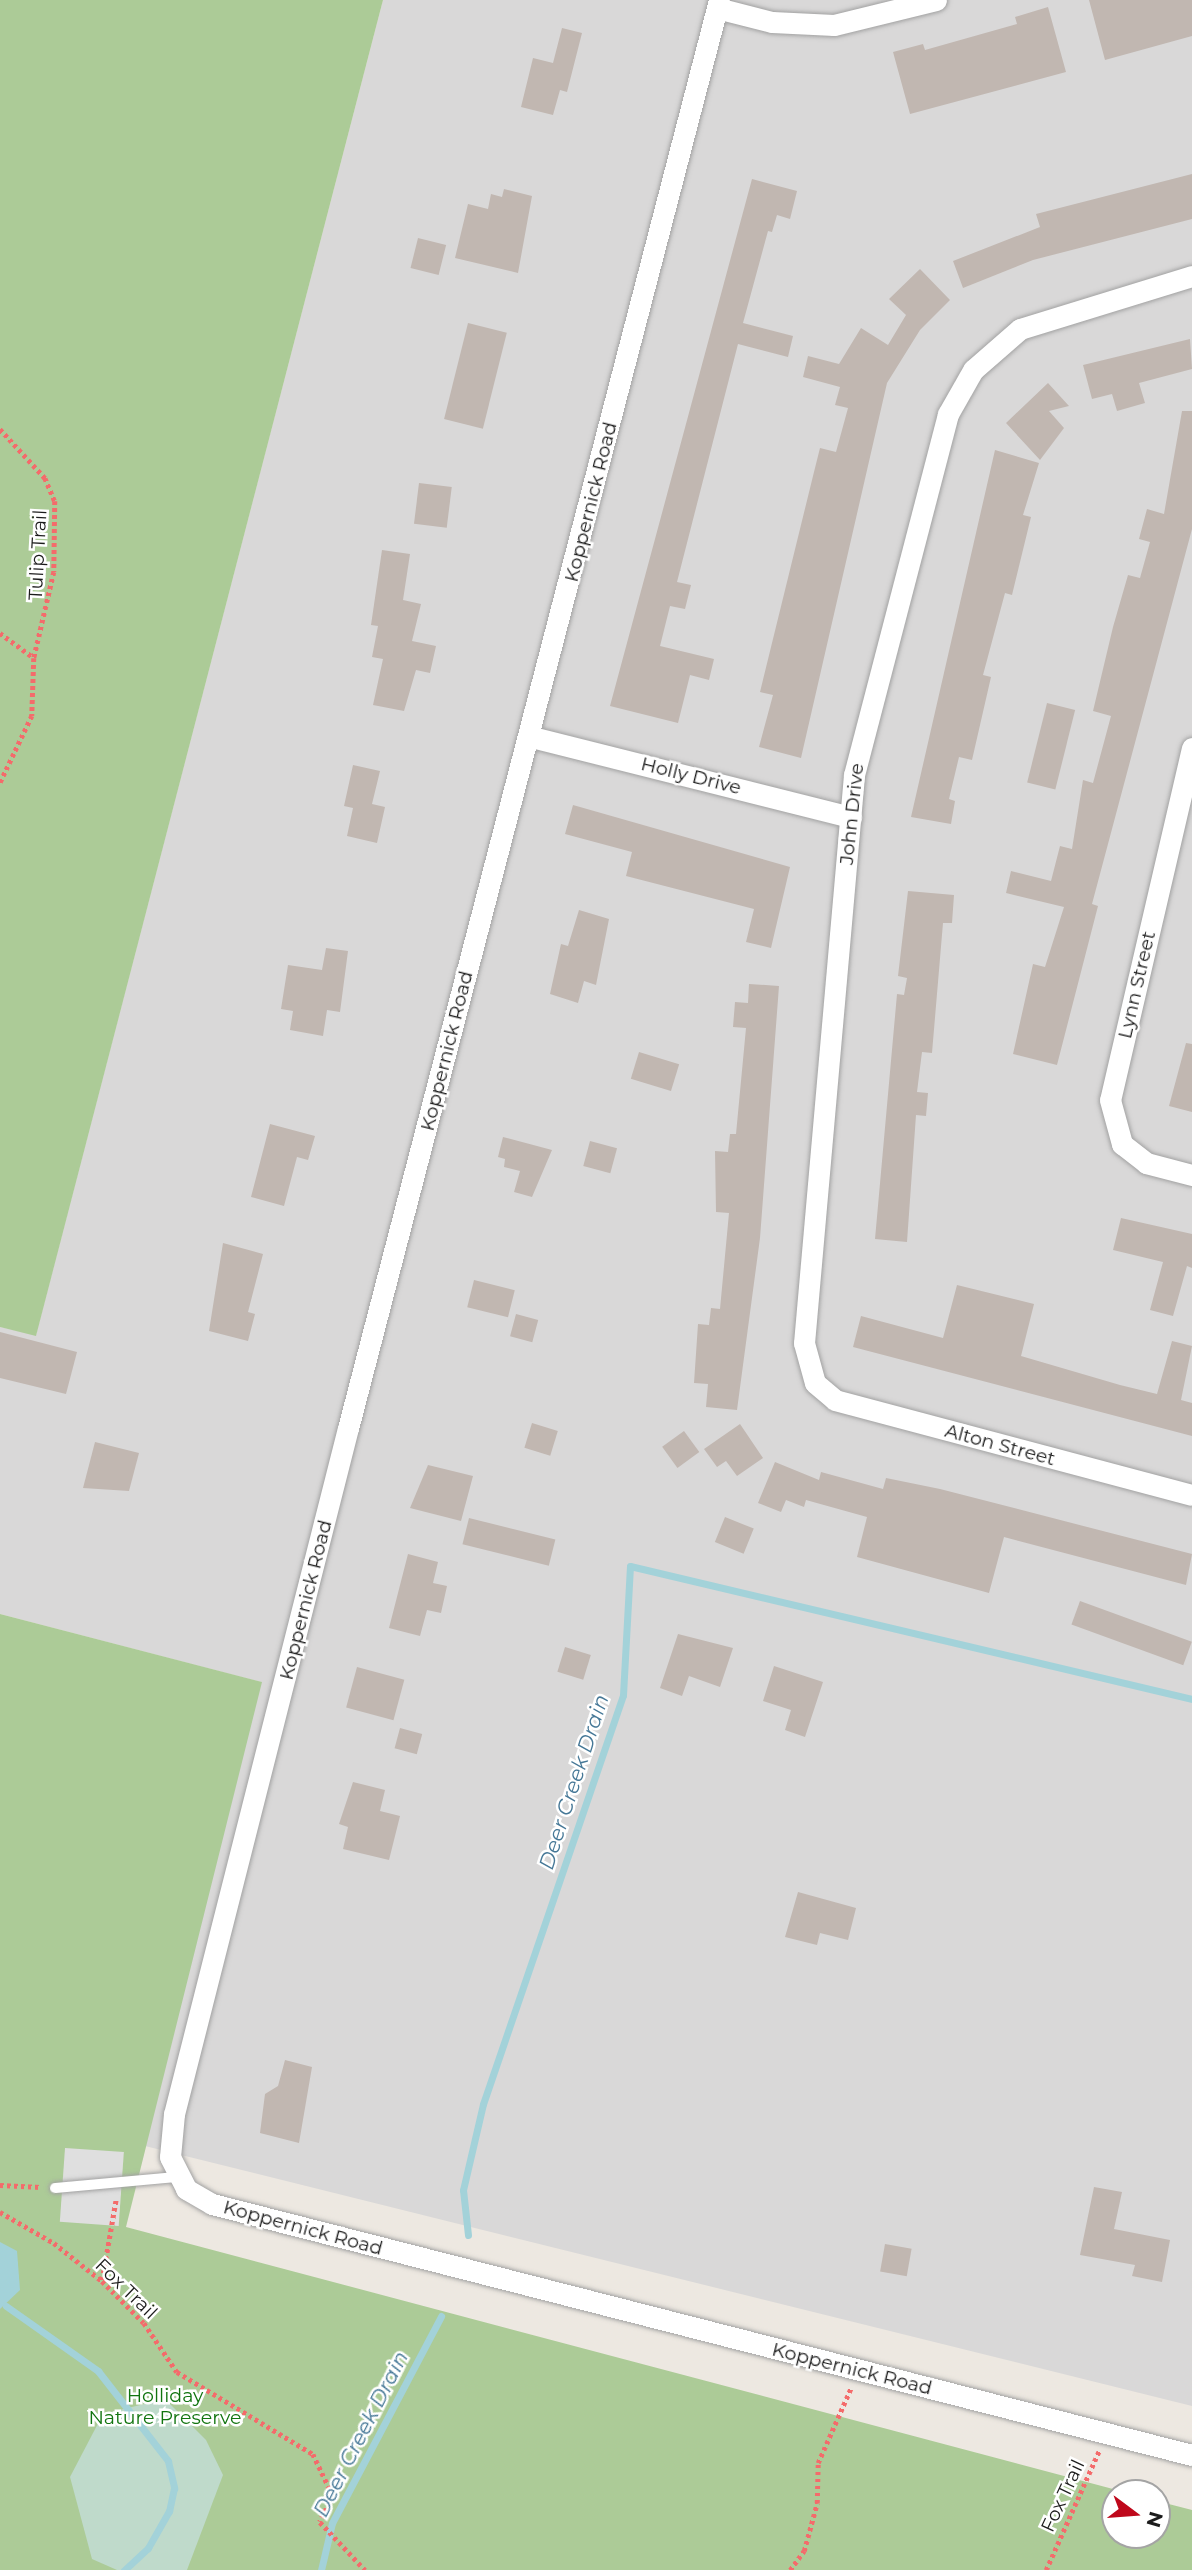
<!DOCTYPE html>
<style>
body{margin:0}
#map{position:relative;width:1192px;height:2570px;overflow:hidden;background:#ede8e1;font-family:Montserrat,sans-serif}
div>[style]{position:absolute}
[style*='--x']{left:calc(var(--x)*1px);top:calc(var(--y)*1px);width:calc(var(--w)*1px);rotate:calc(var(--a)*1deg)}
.residential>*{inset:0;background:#d9d8d8}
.forest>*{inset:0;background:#accb97}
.wetland>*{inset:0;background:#bfdacb}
.parking>*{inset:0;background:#dfdfdf;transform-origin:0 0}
.water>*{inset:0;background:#a3d2d9}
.stream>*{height:7px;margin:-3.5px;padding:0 3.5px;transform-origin:3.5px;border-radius:3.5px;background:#a3d2d9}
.building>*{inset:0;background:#c1b7b1;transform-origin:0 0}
.path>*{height:4.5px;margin-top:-2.25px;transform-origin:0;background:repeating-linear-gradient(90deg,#f46b6b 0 3.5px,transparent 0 7px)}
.roads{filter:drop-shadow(0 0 2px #a2a2a2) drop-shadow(0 0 2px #a2a2a2)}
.lane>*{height:10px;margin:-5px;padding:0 5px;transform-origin:5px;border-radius:5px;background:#fff}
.street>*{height:21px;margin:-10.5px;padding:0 10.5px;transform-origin:10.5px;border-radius:10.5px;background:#fff}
span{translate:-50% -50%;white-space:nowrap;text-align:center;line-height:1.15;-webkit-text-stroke:5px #fff;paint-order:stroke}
.street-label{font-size:19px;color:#1b1b1b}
.park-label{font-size:19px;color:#11740f}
.water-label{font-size:21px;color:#467897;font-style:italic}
.north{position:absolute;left:1101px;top:2479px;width:70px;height:70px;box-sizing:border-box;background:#fff;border:2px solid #a4a4a4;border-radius:50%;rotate:106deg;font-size:19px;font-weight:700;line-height:28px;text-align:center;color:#1b1b1b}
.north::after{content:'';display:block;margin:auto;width:24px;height:32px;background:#bf081b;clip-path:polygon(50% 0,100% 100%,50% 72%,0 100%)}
</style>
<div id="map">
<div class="residential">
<div style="clip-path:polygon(383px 0,1192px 0,1192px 2406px,145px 2146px,261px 1682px,0 1614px,0 1327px,36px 1335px)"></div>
</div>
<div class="forest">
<div style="clip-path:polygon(0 0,383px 0,36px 1336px,0 1327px)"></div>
<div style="clip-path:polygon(0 1614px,262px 1682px,126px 2227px,1128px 2493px,1115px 2493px,1115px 2535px,1157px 2535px,1157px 2501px,1192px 2510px,1192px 2570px,0 2570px)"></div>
</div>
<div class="wetland">
<div style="clip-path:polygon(165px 2399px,206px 2440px,223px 2475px,187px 2570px,117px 2570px,92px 2559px,70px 2477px,103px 2414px)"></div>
</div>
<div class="parking">
<div style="left:65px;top:2148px;width:59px;height:74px;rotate:4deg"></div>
</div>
<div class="water">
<div style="clip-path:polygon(0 2242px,17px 2251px,20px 2290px,0 2309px)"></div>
</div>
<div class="stream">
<div style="--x:468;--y:2235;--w:45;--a:-96.3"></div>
<div style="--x:463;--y:2190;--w:88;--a:-76.9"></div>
<div style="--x:483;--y:2104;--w:432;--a:-71.1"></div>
<div style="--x:623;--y:1695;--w:129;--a:-86.9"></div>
<div style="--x:630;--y:1566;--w:578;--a:13.31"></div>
<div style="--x:6;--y:2306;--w:113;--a:35.2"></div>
<div style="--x:98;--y:2371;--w:114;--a:52.1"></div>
<div style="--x:168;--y:2461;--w:28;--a:77"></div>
<div style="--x:174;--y:2488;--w:24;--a:102"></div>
<div style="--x:169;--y:2511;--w:43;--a:119.6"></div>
<div style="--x:148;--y:2548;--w:33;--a:137"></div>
<div style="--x:321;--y:2570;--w:48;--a:-76.8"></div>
<div style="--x:332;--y:2523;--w:234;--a:-62.2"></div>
</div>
<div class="building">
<div style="clip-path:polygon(1089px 0,1192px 0,1192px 36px,1105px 60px)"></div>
<div style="clip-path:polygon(1048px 7px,1066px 72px,910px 114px,893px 52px,923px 44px,925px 50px,1017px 24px,1015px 17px)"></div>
<div style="clip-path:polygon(562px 28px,582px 33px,567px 92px,560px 90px,553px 115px,521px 107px,533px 58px,553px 63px)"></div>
<div style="clip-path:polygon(1192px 174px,1192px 219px,1033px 260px,963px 288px,953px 261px,1040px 227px,1036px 214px)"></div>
<div style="clip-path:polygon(752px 179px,797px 191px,790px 219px,777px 215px,772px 232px,768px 231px,743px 323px,793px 336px,788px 357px,738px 344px,677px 582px,691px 585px,685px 609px,670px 606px,660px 646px,714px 659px,709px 680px,690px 675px,678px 723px,610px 706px)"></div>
<div style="clip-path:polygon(504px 189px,532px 196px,518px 273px,455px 258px,468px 204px,488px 209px,491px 194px,502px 197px)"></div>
<div style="left:418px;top:238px;width:29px;height:31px;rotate:14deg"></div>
<div style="clip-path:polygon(920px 269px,950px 300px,920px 330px,887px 383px,801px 758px,759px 747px,773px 695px,760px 692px,813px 476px,820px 448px,836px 452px,848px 408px,835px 405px,840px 387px,803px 377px,808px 356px,839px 364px,861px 328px,888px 345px,906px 315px,889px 299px)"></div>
<div style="left:468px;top:323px;width:40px;height:99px;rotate:14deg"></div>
<div style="clip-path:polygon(1190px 339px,1192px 369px,1139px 383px,1145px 403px,1117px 411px,1112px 394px,1092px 399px,1083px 365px)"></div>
<div style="clip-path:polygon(1048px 383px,1069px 406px,1049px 411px,1064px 428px,1040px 460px,1006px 423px)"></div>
<div style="clip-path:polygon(1182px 411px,1192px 411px,1192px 529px,1092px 904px,1098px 906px,1057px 1065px,1013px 1054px,1033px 964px,1045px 967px,1064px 907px,1006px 893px,1011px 871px,1051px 881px,1060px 846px,1072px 849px,1083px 780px,1093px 783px,1111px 716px,1093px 711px,1113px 627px,1128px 575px,1140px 578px,1150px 542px,1139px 539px,1147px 509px,1164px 514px)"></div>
<div style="clip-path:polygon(995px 450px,1039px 463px,1023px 515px,1031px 517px,1012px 595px,1005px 593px,983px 675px,991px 677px,972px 760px,959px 757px,949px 799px,955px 801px,951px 824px,911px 817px)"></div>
<div style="left:419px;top:483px;width:33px;height:41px;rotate:7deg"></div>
<div style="clip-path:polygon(382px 550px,410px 554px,403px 600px,421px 604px,412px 641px,436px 646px,430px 673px,416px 670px,404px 711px,373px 705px,383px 659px,372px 657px,378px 626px,371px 625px)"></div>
<div style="left:1047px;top:703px;width:29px;height:82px;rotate:14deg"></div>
<div style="clip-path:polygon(353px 765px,380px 771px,372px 804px,385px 807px,377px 843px,347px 836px,353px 808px,344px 806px)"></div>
<div style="clip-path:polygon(573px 805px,790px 867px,771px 948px,746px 942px,754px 909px,626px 876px,632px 852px,565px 834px)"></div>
<div style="clip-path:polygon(908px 891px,954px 895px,952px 923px,943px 923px,932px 1053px,922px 1052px,917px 1092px,928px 1093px,926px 1116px,916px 1115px,907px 1242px,875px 1239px,897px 994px,904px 995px,907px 978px,898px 976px)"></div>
<div style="clip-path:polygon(579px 910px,609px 919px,596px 985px,584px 981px,578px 1003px,550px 994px,561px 944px,568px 946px)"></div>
<div style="clip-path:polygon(326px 948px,348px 951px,340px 1012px,327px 1010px,323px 1036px,290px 1030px,293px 1011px,281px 1009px,288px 965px,322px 970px)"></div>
<div style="clip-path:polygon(749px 984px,779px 986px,760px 1238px,737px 1410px,706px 1407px,708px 1384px,694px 1383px,698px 1324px,709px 1325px,711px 1308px,720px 1309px,729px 1213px,716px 1212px,715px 1151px,728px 1152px,730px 1134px,736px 1134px,746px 1028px,733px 1027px,735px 1002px,748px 1003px)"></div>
<div style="clip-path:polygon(1186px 1043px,1192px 1044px,1192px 1112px,1169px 1106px)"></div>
<div style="left:639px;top:1052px;width:42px;height:28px;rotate:17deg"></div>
<div style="clip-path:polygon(270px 1124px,315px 1136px,308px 1160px,297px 1157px,284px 1206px,251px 1197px)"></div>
<div style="clip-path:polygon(503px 1137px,552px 1150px,532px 1197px,514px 1192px,520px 1171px,504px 1167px,505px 1159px,498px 1157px)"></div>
<div style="left:590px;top:1141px;width:28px;height:26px;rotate:15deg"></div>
<div style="clip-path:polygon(1121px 1218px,1192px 1234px,1192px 1268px,1187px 1266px,1173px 1316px,1150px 1310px,1163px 1262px,1113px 1250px)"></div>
<div style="clip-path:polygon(223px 1243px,263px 1254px,248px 1312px,255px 1314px,248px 1341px,209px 1331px)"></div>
<div style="left:474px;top:1280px;width:42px;height:28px;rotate:14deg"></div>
<div style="clip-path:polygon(957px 1285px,1034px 1304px,1021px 1356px,1120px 1385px,1157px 1394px,1172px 1341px,1192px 1346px,1181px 1400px,1192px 1403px,1192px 1436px,853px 1347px,861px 1316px,943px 1338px)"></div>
<div style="left:516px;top:1314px;width:23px;height:23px;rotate:15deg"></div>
<div style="clip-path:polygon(0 1332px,77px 1352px,66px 1394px,0 1378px)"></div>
<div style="left:532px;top:1423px;width:27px;height:26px;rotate:17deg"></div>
<div style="clip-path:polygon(740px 1424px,763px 1458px,737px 1476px,726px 1461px,717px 1467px,704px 1449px)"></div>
<div style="left:684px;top:1431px;width:26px;height:27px;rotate:54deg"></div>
<div style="clip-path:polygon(95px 1442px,139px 1453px,129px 1491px,83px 1488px)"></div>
<div style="clip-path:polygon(775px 1462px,819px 1480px,821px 1472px,883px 1489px,886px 1478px,940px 1489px,1192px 1554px,1186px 1585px,1004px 1537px,989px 1593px,857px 1557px,867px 1517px,806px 1500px,804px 1507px,786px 1500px,781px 1512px,758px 1503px)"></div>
<div style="clip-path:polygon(428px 1465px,473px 1476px,461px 1521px,410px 1508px)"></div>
<div style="left:725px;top:1517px;width:31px;height:27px;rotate:22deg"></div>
<div style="left:469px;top:1518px;width:89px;height:27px;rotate:14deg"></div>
<div style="clip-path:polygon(408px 1554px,438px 1562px,433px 1583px,447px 1586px,441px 1613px,427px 1610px,420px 1636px,389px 1628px)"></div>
<div style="left:1080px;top:1601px;width:119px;height:25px;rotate:20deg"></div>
<div style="clip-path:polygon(678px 1634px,733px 1648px,720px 1687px,689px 1676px,682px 1696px,660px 1688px)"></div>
<div style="left:565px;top:1647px;width:27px;height:26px;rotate:17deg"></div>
<div style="clip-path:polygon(774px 1666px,823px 1682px,805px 1737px,785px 1730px,791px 1710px,763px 1701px)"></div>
<div style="left:357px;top:1667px;width:49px;height:42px;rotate:15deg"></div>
<div style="left:400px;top:1728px;width:23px;height:21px;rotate:15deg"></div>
<div style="clip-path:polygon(353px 1782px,385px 1790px,380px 1811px,400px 1816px,389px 1860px,343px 1849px,348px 1827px,339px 1824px)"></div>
<div style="clip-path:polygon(798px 1892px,856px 1908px,848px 1940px,820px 1933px,817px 1945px,785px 1937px)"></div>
<div style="clip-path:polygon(285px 2060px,312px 2067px,299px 2143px,260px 2133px,265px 2094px,278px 2086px)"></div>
<div style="clip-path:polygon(1094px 2187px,1122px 2192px,1114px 2229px,1170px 2240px,1162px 2282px,1132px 2276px,1135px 2265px,1080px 2255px)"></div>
<div style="left:885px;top:2244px;width:27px;height:28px;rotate:10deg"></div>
</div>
<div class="path">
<div style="--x:0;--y:429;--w:67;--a:47.4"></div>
<div style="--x:45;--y:478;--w:25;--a:67"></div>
<div style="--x:55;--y:501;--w:71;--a:90.8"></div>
<div style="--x:54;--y:572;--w:88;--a:103.1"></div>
<div style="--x:0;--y:633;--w:42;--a:36.3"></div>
<div style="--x:34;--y:658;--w:58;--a:92"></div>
<div style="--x:32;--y:716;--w:74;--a:115.5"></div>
<div style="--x:0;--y:2185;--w:41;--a:2.8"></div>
<div style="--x:0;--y:2212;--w:62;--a:29.9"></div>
<div style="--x:54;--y:2243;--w:61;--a:38.4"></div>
<div style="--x:102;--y:2281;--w:59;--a:45"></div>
<div style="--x:144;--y:2323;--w:59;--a:56"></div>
<div style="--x:177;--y:2372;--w:159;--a:31.1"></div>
<div style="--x:313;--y:2454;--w:47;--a:64.5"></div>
<div style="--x:333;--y:2496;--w:29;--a:117"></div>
<div style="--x:320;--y:2522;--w:66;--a:46.8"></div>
<div style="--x:102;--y:2280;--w:82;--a:-80.2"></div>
<div style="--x:790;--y:2570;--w:24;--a:-54"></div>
<div style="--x:804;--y:2551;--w:50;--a:-74.8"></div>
<div style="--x:817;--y:2503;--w:40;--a:-88.6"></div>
<div style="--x:818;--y:2463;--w:82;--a:-66.3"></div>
<div style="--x:1046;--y:2570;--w:130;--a:-66"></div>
</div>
<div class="roads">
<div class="lane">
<div style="--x:55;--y:2188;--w:122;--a:-5.2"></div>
</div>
<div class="street">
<div style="--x:719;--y:0;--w:1475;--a:104.56"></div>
<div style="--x:348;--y:1428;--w:708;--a:104.23"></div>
<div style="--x:174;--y:2114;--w:43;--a:95.3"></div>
<div style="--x:170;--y:2157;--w:36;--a:63"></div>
<div style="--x:186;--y:2189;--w:30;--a:30"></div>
<div style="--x:212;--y:2204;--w:1012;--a:14.37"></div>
<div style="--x:717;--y:8;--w:57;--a:14.3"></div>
<div style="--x:772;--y:22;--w:62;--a:2.8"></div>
<div style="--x:834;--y:25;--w:105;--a:-13.8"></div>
<div style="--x:1192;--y:276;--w:180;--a:162.9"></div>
<div style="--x:1020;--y:329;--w:62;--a:138.9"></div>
<div style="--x:973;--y:370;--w:51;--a:119.6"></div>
<div style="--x:948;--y:414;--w:373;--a:104.6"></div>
<div style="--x:854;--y:775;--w:570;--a:95.03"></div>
<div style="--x:804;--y:1343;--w:41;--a:74.6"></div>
<div style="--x:815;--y:1383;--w:26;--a:40"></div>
<div style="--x:835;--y:1400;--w:369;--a:14.9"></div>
<div style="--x:532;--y:737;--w:329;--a:14.1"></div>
<div style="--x:1192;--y:748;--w:361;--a:103.1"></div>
<div style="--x:1110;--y:1100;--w:46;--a:74.7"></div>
<div style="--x:1122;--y:1144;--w:31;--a:38"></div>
<div style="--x:1146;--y:1163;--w:48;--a:14.6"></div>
</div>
</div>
<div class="street-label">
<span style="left:591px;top:502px;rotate:-76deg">Koppernick Road</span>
<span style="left:38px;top:555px;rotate:-87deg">Tulip Trail</span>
<span style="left:691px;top:776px;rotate:14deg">Holly Drive</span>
<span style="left:852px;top:814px;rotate:-84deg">John Drive</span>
<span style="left:1137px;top:985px;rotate:-77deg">Lynn Street</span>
<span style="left:447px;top:1051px;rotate:-76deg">Koppernick Road</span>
<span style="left:1000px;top:1445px;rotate:15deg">Alton Street</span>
<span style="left:306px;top:1600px;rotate:-76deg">Koppernick Road</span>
<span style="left:303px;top:2228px;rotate:15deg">Koppernick Road</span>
<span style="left:126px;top:2289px;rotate:44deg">Fox Trail</span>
<span style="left:852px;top:2369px;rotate:14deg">Koppernick Road</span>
<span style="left:1063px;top:2496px;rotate:-65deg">Fox Trail</span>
</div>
<div class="park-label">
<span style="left:165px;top:2407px">Holliday<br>Nature Preserve</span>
</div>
<div class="water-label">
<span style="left:574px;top:1782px;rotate:-72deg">Deer Creek Drain</span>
<span style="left:361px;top:2434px;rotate:-63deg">Deer Creek Drain</span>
</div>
<div class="north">N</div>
</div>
